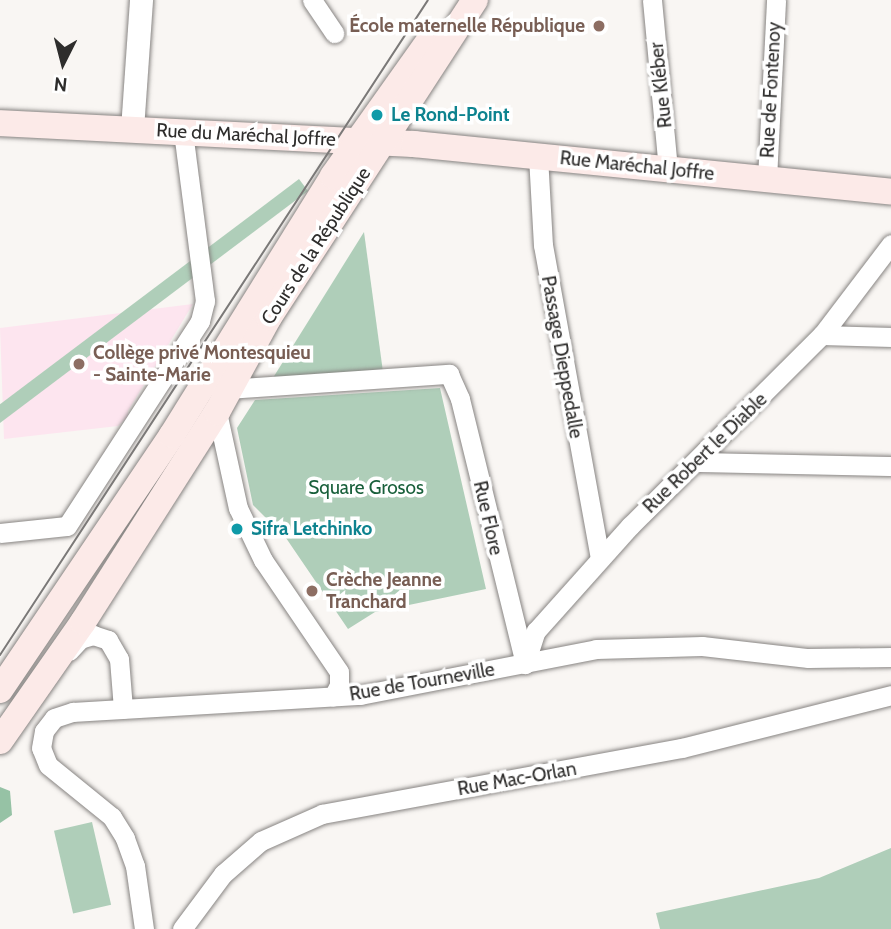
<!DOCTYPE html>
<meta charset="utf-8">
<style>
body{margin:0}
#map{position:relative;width:891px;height:929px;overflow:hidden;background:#f9f6f3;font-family:Cabin,sans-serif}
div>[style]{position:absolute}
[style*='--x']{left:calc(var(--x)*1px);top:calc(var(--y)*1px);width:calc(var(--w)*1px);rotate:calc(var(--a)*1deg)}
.education>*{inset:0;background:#fde5ef}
.green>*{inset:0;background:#afceb9;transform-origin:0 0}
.forest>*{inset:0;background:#96c2a5}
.roads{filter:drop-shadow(0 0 2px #878482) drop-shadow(0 0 2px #878482)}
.minor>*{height:19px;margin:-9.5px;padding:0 9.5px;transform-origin:9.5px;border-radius:9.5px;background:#fff}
.tertiary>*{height:23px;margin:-11.5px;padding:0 11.5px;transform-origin:11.5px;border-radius:11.5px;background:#fff}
.secondary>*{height:26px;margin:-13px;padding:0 13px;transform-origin:13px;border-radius:13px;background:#fceae8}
.tram>*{height:2px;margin:-1px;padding:0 1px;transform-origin:1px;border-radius:1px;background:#7b7978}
.dots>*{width:19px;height:19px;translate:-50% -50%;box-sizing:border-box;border:4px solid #fff;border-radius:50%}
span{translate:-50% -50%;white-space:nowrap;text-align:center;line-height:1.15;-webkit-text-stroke:7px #fff;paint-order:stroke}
.education-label{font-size:19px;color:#785e54;font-weight:700}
.right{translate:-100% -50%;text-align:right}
.left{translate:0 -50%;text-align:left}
.street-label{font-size:19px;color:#2e2d2c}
.culture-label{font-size:19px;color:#0d838f;font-weight:700}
.park-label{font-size:19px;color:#185f3a}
.north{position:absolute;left:28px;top:28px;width:70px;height:70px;-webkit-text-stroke:5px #fff;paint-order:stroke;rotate:186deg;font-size:19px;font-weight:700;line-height:28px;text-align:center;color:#2e2d2c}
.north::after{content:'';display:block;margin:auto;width:24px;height:32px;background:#2e2d2c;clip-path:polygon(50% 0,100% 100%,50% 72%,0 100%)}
</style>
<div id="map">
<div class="education">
<div style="clip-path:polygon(193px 304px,128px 411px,128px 417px,118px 426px,4px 439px,0 328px)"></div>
</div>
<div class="green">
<div style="left:299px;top:179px;width:15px;height:547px;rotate:53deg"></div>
<div style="clip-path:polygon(364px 232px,383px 372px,271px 381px)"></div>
<div style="clip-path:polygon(440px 388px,486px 589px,375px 612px,348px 629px,286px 538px,253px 505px,237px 428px,255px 400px)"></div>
<div style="left:92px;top:822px;width:85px;height:39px;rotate:77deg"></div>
<div style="clip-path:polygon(891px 848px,891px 929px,660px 929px,656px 913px,819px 878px)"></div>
</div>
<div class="forest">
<div style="clip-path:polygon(0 787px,10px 791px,12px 815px,0 823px)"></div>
</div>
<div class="roads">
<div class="minor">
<div style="--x:312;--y:0;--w:40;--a:56"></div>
<div style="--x:652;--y:0;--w:171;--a:84.6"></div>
<div style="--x:538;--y:156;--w:89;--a:86.8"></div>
<div style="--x:543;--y:245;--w:318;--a:79.7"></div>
<div style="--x:767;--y:179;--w:179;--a:-87.1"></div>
<div style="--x:822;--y:335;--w:69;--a:1.7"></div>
<div style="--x:227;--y:389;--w:223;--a:-3.9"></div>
<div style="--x:449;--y:374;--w:27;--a:66"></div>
<div style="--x:460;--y:399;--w:273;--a:76.2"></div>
<div style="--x:217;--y:412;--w:98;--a:77.7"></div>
<div style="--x:238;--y:508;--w:58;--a:64.3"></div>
<div style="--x:263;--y:560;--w:135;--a:55.8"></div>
<div style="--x:339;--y:672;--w:13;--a:90"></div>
<div style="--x:339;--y:685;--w:13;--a:117"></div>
<div style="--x:697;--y:462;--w:194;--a:1.2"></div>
<div style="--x:0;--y:533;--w:67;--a:-6"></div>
<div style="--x:67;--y:526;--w:244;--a:-57"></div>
<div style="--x:200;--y:321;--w:21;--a:-76"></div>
<div style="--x:205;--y:301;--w:171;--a:-97.4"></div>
<div style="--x:69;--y:651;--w:16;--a:-47"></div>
<div style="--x:80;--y:639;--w:14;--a:-17"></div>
<div style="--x:93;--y:635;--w:16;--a:18"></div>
<div style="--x:108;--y:640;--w:22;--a:60"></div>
<div style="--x:119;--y:659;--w:50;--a:85.4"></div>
<div style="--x:525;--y:664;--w:35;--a:-72"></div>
<div style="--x:536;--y:631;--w:141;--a:-48.2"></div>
<div style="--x:630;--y:526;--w:271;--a:-44.9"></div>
<div style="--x:822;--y:335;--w:114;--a:-52.8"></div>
<div style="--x:144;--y:929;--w:64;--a:-98.1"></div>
<div style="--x:135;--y:866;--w:30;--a:-110"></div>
<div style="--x:125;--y:838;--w:25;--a:-122"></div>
<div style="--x:112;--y:817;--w:82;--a:-140.9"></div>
<div style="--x:48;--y:765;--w:18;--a:-112"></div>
<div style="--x:41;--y:748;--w:17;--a:-80"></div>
<div style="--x:44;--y:731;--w:16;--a:-52"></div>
<div style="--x:54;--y:718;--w:20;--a:-18"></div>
<div style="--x:73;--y:712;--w:288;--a:-3.4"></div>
<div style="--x:360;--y:695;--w:240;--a:-11"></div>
<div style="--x:596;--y:649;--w:106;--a:-1.6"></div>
<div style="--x:702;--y:646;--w:107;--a:6.5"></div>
<div style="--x:808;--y:658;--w:83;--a:-0.7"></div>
<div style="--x:182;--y:929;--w:69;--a:-53.3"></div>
<div style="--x:223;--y:874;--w:50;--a:-41"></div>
<div style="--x:261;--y:841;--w:67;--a:-23.9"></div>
<div style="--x:322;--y:814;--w:366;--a:-10.4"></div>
<div style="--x:682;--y:748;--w:216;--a:-14.2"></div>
</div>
<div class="tertiary">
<div style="--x:132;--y:129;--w:129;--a:-86"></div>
</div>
<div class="secondary">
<div style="--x:0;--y:123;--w:415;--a:2.9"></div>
<div style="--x:414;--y:144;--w:479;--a:5.7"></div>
<div style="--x:0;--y:690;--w:308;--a:-56"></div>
<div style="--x:172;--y:435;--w:305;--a:-58.1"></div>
<div style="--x:333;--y:176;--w:166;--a:-54.6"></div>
<div style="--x:0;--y:741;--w:145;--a:-55.1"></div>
<div style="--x:83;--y:622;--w:249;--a:-57.5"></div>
<div style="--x:217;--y:412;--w:108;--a:-61.3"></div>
<div style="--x:269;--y:317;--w:378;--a:-57"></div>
</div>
</div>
<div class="tram">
<div style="--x:0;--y:655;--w:782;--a:-56.84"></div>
</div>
<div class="dots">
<div style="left:599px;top:26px;background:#8d6e63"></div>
<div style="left:377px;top:115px;background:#0f9aa8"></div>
<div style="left:79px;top:364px;background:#8d6e63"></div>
<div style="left:237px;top:529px;background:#0f9aa8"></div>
<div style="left:312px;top:591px;background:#8d6e63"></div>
</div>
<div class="education-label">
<span class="right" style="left:585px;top:26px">École maternelle République</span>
<span class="left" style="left:93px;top:364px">Collège privé Montesquieu<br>- Sainte-Marie</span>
<span class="left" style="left:326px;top:591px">Crèche Jeanne<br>Tranchard</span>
</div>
<div class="street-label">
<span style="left:661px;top:85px;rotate:-96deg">Rue Kléber</span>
<span style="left:771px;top:90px;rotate:-87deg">Rue de Fontenoy</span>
<span style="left:246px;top:135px;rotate:3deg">Rue du Maréchal Joffre</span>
<span style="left:637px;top:166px;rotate:6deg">Rue Maréchal Joffre</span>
<span style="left:316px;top:246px;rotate:-57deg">Cours de la République</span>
<span style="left:562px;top:357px;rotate:80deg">Passage Dieppedalle</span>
<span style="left:705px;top:453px;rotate:-44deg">Rue Robert le Diable</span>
<span style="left:488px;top:518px;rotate:77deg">Rue Flore</span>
<span style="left:422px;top:682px;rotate:-10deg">Rue de Tourneville</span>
<span style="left:517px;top:779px;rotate:-10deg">Rue Mac-Orlan</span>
</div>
<div class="culture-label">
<span class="left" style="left:391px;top:115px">Le Rond-Point</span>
<span class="left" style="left:251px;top:529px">Sifra Letchinko</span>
</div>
<div class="park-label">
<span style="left:366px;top:488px">Square Grosos</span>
</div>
<div class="north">N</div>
</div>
